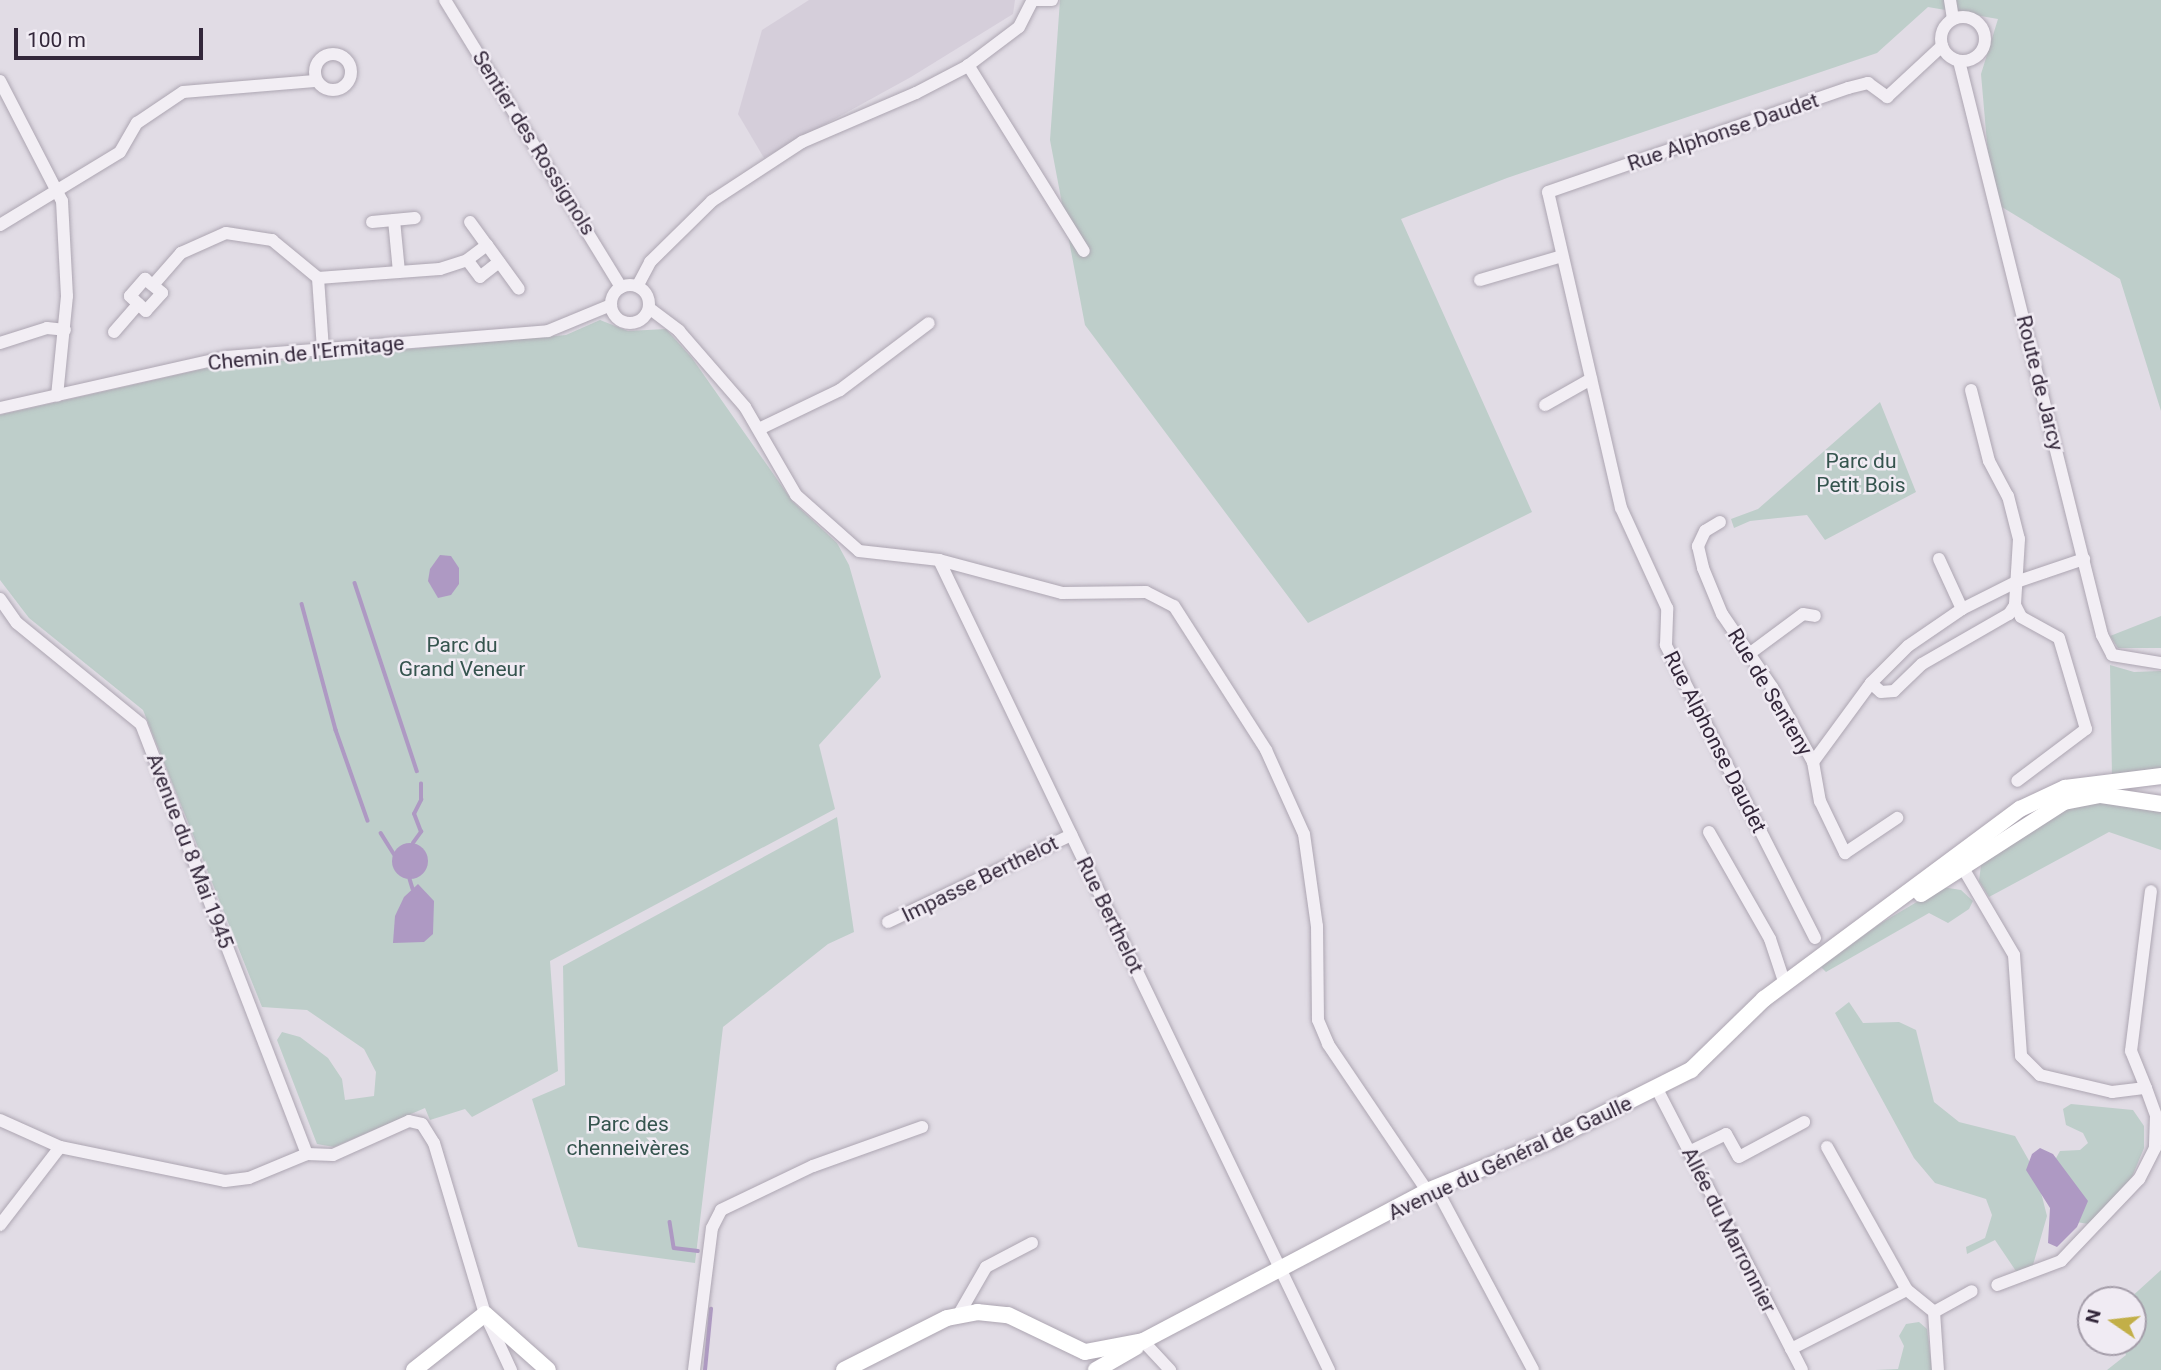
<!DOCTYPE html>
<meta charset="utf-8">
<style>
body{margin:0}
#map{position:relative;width:2161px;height:1370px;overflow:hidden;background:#e1dce5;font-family:Roboto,sans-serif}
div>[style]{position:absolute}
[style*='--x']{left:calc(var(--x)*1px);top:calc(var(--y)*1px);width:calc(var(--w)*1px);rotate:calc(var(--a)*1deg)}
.built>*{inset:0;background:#d5ceda}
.green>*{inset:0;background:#bececa}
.water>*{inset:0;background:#ae99c3}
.round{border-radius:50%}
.stream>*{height:3.5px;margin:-1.75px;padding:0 1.75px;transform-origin:1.75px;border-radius:1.75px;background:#ae99c3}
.roads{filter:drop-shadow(0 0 2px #ada6b2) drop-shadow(0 0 2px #ada6b2)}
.minor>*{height:12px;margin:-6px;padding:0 6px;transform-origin:6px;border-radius:6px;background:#f2eef4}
.minor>.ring{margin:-6px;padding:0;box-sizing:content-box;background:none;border:12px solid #f2eef4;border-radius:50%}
.major>*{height:16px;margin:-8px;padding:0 8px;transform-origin:8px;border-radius:8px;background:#fff}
span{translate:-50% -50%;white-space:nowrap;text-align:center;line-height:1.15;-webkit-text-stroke:5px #f0ebf3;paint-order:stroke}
.street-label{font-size:21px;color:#33273a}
.park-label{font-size:21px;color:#35544e}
.north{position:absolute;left:2077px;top:1286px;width:70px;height:70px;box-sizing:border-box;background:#f0ebf3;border:2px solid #a49da9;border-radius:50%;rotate:284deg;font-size:19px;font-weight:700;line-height:28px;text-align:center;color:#33273a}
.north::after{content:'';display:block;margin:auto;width:24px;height:32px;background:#c2af48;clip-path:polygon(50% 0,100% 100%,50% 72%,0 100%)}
.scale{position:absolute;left:14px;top:28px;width:189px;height:32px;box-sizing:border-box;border:4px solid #33273a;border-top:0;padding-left:9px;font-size:21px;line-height:24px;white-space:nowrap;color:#33273a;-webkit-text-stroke:5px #f0ebf3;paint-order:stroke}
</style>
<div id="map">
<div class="built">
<div style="clip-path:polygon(809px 0,1015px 0,1013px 14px,911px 77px,764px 158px,738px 114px,762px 30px)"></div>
</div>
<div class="green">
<div style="clip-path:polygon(1060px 0,2161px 0,2161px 411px,2120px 279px,1992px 201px,1981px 74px,1998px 19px,1928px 7px,1877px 53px,1507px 178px,1401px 219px,1532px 512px,1308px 623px,1085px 325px,1050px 140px)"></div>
<div style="clip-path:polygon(600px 320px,628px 331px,666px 329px,692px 358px,793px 502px,837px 543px,849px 565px,881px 677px,819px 745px,835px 809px,550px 961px,558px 1071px,472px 1117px,465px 1109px,430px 1120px,425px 1108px,334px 1147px,317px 1144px,277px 1040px,282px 1032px,300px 1037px,328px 1058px,342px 1079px,345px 1100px,374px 1096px,376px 1072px,364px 1049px,307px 1010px,262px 1007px,143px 710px,29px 618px,0 580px,0 415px,212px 367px,566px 335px)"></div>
<div style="clip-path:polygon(1880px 402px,1916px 492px,1825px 540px,1807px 515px,1750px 521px,1734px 528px,1731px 519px,1758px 509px)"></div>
<div style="clip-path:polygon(2161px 616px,2161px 648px,2118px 648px,2110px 636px)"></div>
<div style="clip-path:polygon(2110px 665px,2134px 672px,2161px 671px,2161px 769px,2112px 776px)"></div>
<div style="clip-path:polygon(2081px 799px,2161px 807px,2161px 850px,2109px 832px,1989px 897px,1979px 881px,1982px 857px)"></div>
<div style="clip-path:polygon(837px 817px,854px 932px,828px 944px,723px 1027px,695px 1263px,578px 1247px,532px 1099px,565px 1085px,563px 966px)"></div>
<div style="clip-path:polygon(1942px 887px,1961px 890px,1973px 901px,1969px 909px,1948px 923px,1929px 913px,1826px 972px,1821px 967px,1878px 925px)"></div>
<div style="clip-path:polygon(1849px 1002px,1863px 1023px,1899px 1022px,1916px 1030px,1934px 1102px,1959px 1122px,2015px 1136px,2036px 1173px,2047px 1216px,2033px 1265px,2022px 1280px,1995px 1240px,1967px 1254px,1966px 1247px,1985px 1238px,1992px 1215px,1986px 1199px,1935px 1183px,1914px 1158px,1835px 1013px)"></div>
<div style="clip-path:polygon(2071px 1104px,2133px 1110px,2144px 1126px,2144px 1148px,2132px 1177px,2089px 1224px,2076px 1222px,2050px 1169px,2060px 1151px,2080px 1150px,2088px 1143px,2083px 1133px,2066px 1125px,2063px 1109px)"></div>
<div style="clip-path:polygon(2161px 1270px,2161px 1370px,2107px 1370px,2126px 1355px,2122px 1342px,2133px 1342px,2133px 1300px,2128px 1300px)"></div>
<div style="clip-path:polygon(1919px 1322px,1927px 1329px,1932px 1370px,1875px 1370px,1898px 1369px,1904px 1346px,1899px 1336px,1906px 1324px)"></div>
</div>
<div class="water">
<div style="clip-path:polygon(440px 555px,451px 556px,459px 568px,459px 584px,451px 595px,438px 598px,428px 581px,430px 569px)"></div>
<div class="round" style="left:392px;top:843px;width:36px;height:36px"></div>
<div style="clip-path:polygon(418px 884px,434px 901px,433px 934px,424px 942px,393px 943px,395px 916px,404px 897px)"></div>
<div style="clip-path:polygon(2040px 1148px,2053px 1154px,2088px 1201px,2077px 1227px,2057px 1247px,2048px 1243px,2050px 1208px,2026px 1170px,2032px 1154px)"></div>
</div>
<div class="stream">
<div style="--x:355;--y:583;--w:198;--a:71.7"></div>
<div style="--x:302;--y:604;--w:131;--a:74.9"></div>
<div style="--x:336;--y:730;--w:96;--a:70.6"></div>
<div style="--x:381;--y:833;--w:25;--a:58"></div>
<div style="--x:413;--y:843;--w:14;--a:-54"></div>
<div style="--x:421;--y:832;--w:19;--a:-111"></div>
<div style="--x:414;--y:814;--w:16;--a:-63"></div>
<div style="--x:421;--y:800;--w:16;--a:-90"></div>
<div style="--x:410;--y:879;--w:10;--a:73"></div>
<div style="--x:670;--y:1222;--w:26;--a:81"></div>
<div style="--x:674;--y:1248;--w:24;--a:7"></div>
<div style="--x:705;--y:1370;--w:61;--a:-84.4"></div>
</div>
<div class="roads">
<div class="minor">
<div style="--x:445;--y:0;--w:337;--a:58.5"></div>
<div style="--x:1033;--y:0;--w:19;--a:0"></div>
<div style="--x:1950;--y:0;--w:19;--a:81"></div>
<div class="ring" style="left:1941px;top:17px;width:32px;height:32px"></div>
<div class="ring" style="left:315px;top:54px;width:24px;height:24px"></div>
<div style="--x:1959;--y:61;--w:592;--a:76.01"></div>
<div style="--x:2102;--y:635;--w:22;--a:63"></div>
<div style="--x:2112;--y:655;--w:50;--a:9.3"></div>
<div style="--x:968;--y:65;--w:219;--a:58.1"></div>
<div style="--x:0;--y:81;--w:135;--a:62.7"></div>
<div style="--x:62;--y:201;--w:95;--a:87"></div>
<div style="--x:67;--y:296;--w:100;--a:95.7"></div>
<div style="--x:394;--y:220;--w:52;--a:84.5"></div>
<div style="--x:372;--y:222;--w:43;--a:-5.3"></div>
<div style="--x:470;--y:222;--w:29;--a:54"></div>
<div style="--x:0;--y:225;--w:140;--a:-31.3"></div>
<div style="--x:120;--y:152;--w:34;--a:-60"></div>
<div style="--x:137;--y:123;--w:55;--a:-34"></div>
<div style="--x:183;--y:92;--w:132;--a:-4.8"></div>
<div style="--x:499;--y:262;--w:24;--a:142"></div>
<div style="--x:480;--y:277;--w:21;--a:-127"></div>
<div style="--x:467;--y:260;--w:25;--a:-37"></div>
<div style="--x:487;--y:245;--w:54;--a:54"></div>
<div style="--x:318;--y:278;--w:71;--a:86"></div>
<div style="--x:145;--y:279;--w:22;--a:39"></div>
<div style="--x:162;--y:293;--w:24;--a:132"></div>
<div style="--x:146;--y:311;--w:22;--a:-137"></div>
<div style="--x:130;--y:296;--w:23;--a:-49"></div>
<div style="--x:1480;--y:280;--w:85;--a:-16.3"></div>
<div class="ring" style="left:611px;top:285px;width:26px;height:26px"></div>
<div style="--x:153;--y:285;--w:43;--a:-48.8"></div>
<div style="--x:181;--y:253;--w:49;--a:-24"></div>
<div style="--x:226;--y:233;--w:47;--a:8.7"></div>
<div style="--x:272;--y:240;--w:60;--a:39.6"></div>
<div style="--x:318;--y:278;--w:122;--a:-4.2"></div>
<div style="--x:440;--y:269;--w:28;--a:-18"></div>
<div style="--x:638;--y:285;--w:26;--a:-62"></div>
<div style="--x:650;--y:262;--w:87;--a:-44.5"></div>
<div style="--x:712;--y:201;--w:108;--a:-33.2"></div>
<div style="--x:802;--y:142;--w:124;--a:-23.3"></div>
<div style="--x:916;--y:93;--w:56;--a:-27.5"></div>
<div style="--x:966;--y:67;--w:66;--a:-37"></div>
<div style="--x:1019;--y:27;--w:30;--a:-63"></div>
<div style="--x:649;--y:308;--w:38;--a:37"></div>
<div style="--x:679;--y:331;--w:101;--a:49"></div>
<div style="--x:745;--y:407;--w:102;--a:59.9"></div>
<div style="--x:796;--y:495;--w:84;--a:41.6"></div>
<div style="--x:859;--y:551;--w:81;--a:6.4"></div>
<div style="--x:939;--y:560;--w:127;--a:15"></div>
<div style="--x:1062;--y:593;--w:84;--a:-0.7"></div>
<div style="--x:1146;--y:592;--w:31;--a:27"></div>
<div style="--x:1174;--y:606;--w:171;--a:57.4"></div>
<div style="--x:1266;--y:750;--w:92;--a:65.7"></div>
<div style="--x:1304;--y:834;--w:93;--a:82"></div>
<div style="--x:1317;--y:926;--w:94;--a:89.4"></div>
<div style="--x:1318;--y:1020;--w:26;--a:67"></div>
<div style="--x:1328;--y:1044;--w:177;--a:56"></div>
<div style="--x:114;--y:332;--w:37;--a:-49"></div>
<div style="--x:0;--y:343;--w:49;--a:-17.7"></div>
<div style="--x:47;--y:328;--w:18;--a:6"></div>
<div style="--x:1971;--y:390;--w:73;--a:75.8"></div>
<div style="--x:1989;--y:461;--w:40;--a:62"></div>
<div style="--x:2008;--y:496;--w:44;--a:75.7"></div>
<div style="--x:2019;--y:539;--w:66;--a:93.5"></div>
<div style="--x:2015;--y:605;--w:13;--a:63"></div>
<div style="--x:2021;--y:617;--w:43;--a:28.9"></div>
<div style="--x:2059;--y:638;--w:95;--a:73.5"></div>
<div style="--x:2086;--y:729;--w:86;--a:143"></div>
<div style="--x:1545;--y:405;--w:53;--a:-29.5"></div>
<div style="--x:0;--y:408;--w:232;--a:-12.7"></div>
<div style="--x:226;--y:357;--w:323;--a:-4.6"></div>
<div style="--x:548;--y:331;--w:68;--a:-22.4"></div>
<div style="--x:759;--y:429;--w:90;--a:-25.7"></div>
<div style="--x:840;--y:390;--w:111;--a:-37"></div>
<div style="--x:1720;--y:522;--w:17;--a:149"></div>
<div style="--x:1705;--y:531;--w:17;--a:115"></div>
<div style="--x:1698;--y:546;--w:23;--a:77"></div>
<div style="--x:1703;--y:568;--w:50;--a:67.6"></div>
<div style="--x:1722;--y:614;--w:88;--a:55.6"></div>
<div style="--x:1772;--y:687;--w:85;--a:61.3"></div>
<div style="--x:1813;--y:762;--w:40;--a:80"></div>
<div style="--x:1820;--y:801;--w:58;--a:64.3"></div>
<div style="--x:1845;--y:853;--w:63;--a:-33.9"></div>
<div style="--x:1939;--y:559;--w:55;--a:65.3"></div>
<div style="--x:939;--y:560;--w:899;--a:64.29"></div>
<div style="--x:0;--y:599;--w:29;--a:55"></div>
<div style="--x:17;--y:623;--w:160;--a:39.2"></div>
<div style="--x:141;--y:724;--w:461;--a:68.9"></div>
<div style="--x:1749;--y:654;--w:67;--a:-36.5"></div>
<div style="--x:1803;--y:614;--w:12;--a:9"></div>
<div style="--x:1871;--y:683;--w:13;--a:42"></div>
<div style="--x:1881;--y:692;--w:13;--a:-4"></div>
<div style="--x:1894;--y:691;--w:39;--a:-44"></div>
<div style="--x:1922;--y:664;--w:100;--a:-29.9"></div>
<div style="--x:2009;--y:614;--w:11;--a:-56"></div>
<div style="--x:1813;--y:762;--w:98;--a:-53.7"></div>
<div style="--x:1871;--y:683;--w:52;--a:-45"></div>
<div style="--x:1908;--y:646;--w:65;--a:-34.4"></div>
<div style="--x:1962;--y:609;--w:60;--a:-26.6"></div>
<div style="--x:2016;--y:582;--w:72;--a:-18.7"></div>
<div style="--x:1709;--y:832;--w:123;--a:60.3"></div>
<div style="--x:1770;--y:939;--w:47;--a:71.6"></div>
<div style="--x:1963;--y:868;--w:101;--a:59.6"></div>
<div style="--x:2014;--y:955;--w:101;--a:86"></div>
<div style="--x:2021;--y:1056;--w:27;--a:45"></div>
<div style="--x:2040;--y:1075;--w:74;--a:13.3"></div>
<div style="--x:2112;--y:1092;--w:34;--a:-7"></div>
<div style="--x:2146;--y:1088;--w:30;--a:70"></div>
<div style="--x:2156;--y:1116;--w:32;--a:92"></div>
<div style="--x:2155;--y:1148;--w:35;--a:117"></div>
<div style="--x:2139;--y:1179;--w:113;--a:133.6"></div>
<div style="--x:2061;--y:1261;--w:68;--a:159.4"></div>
<div style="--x:888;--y:922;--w:203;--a:-25.4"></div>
<div style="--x:1815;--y:938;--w:329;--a:-117"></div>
<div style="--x:1666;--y:645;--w:37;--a:-88"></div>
<div style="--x:1667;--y:608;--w:110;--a:-114.7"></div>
<div style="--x:1621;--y:508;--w:324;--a:-103"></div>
<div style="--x:1548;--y:192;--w:318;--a:-19.1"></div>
<div style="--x:1848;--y:88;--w:21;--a:-14"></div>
<div style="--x:1868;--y:83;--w:24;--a:36"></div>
<div style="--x:1887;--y:97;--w:75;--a:-42.8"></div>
<div style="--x:2146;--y:1088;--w:40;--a:-112"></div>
<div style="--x:2131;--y:1051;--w:161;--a:-82.9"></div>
<div style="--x:1657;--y:1089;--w:316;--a:62.7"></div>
<div style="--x:0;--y:1120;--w:66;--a:24.2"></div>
<div style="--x:60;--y:1147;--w:168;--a:11.6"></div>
<div style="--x:225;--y:1181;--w:24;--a:-7"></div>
<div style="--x:249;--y:1178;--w:63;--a:-22.5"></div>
<div style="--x:307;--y:1154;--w:26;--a:2"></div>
<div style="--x:333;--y:1155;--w:83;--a:-24.1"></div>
<div style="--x:409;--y:1121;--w:13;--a:13"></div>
<div style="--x:422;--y:1124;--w:22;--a:58"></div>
<div style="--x:434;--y:1143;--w:178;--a:73.4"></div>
<div style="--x:485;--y:1314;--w:62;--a:65.1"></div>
<div style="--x:1827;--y:1147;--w:164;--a:60.8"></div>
<div style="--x:1689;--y:1152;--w:41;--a:-25.9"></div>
<div style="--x:1726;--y:1134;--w:26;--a:61"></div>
<div style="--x:1739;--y:1157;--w:74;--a:-28.3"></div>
<div style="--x:1436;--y:1188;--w:206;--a:61.9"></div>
<div style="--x:0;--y:1225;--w:98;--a:-52.4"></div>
<div style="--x:1934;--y:1312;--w:58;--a:86.1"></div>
<div style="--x:959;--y:1314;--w:54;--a:-60.1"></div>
<div style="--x:986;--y:1267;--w:52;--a:-27.6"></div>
<div style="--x:1143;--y:1341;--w:40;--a:47"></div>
<div style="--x:1791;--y:1349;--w:130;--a:-27"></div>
<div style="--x:1907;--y:1290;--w:35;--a:39"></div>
<div style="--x:1934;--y:1312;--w:43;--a:-28.9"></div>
<div style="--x:694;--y:1370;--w:143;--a:-82.8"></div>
<div style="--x:712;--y:1228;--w:20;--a:-63"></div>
<div style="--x:721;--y:1210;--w:102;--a:-25.6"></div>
<div style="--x:813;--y:1166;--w:116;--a:-19.7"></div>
</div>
<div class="major">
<div style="--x:1921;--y:894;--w:170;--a:-32.8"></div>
<div style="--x:2064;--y:802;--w:38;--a:-11"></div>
<div style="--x:2101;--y:795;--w:61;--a:8.5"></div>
<div style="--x:414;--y:1370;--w:90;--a:-38.3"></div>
<div style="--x:485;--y:1314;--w:84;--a:41.6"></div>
<div style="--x:844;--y:1370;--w:115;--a:-26.8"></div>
<div style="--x:947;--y:1318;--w:31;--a:-11"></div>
<div style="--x:977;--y:1312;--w:31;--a:6"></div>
<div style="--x:1008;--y:1315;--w:85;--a:25.7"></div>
<div style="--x:1085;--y:1352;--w:59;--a:-10.7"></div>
<div style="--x:1143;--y:1341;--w:321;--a:-27.8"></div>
<div style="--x:1427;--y:1191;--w:132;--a:-22.3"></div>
<div style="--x:1549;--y:1141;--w:159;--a:-26.6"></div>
<div style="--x:1691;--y:1070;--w:102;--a:-44.2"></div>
<div style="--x:1764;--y:999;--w:319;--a:-36.6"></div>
<div style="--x:2020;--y:809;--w:50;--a:-25"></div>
<div style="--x:2065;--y:788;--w:97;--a:-7.1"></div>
<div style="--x:1096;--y:1370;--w:46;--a:-29.9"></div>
</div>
</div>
<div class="street-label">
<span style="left:1723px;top:132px;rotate:-19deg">Rue Alphonse Daudet</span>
<span style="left:534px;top:143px;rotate:58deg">Sentier des Rossignols</span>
<span style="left:306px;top:353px;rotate:-6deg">Chemin de l'Ermitage</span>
<span style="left:2040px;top:383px;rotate:76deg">Route de Jarcy</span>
<span style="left:1770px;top:692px;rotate:59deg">Rue de Senteny</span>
<span style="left:1715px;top:742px;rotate:63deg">Rue Alphonse Daudet</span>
<span style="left:190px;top:851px;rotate:69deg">Avenue du 8 Mai 1945</span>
<span style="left:980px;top:879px;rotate:-26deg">Impasse Berthelot</span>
<span style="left:1110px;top:915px;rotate:64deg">Rue Berthelot</span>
<span style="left:1510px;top:1158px;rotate:-25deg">Avenue du Général de Gaulle</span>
<span style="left:1729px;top:1230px;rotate:63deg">Allée du Marronnier</span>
</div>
<div class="park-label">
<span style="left:1861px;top:473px">Parc du<br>Petit Bois</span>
<span style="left:462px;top:657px">Parc du<br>Grand Veneur</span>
<span style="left:628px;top:1136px">Parc des<br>chenneivères</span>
</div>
<div class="north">N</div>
<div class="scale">100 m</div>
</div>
